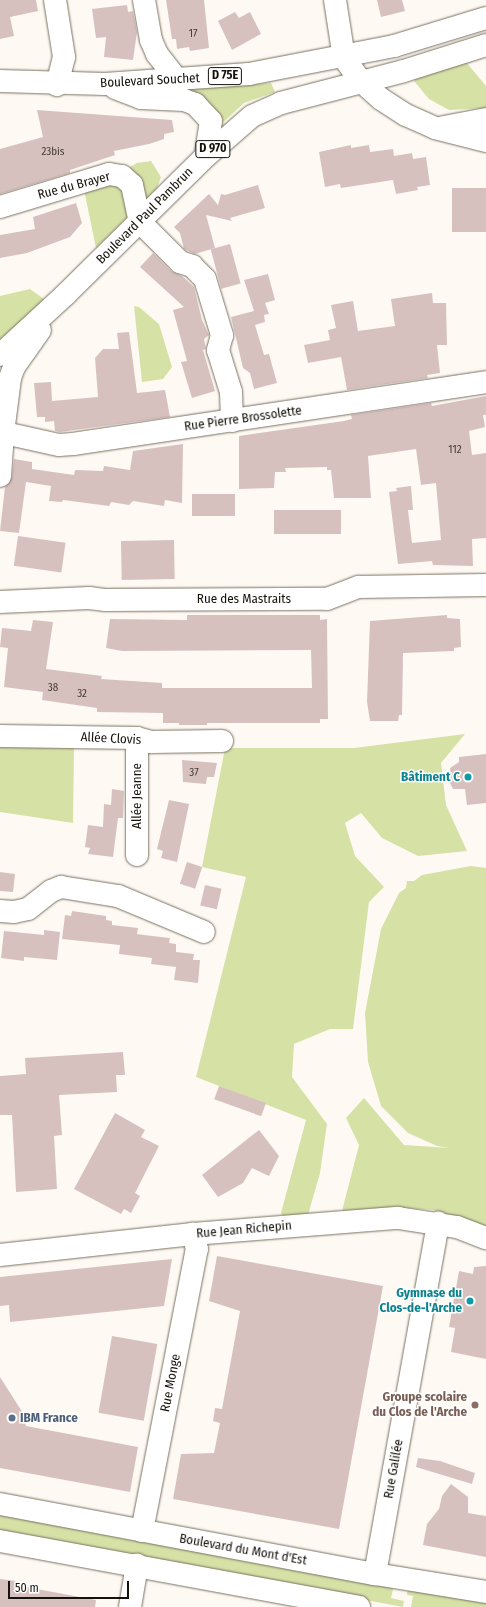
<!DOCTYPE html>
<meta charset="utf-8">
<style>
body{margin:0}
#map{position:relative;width:486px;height:1607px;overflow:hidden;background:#fefaf3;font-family:"Fira Sans Condensed",sans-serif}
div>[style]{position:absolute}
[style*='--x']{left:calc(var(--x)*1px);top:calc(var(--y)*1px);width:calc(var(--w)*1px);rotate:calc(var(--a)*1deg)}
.green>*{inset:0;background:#d6e1a6}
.building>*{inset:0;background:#d7c1bf;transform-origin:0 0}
.roads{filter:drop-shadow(0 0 1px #7a7061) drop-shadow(0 0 1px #7a7061)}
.minor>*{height:22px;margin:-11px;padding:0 11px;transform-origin:11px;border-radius:11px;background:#fff}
.major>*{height:22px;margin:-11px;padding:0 11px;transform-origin:11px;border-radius:11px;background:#fff}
.dots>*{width:11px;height:11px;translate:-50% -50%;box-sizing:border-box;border:2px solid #fff;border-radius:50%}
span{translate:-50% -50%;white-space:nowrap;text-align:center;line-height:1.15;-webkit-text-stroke:3px #fff;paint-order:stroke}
.number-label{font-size:11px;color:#463e39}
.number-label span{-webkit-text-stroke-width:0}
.shield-label span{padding:1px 3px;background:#fff;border:1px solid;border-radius:3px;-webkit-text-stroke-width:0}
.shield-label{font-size:12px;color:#15120c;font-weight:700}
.street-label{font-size:13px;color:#15120c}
.culture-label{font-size:13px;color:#0d838f;font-weight:700}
.right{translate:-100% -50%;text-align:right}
.education-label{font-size:13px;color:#785e54;font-weight:700}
.service-label{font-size:13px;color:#4e5e75;font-weight:700}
.left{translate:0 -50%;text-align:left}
.scale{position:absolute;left:8px;top:1581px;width:121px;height:18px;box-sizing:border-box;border:2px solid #15120c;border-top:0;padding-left:5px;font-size:12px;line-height:14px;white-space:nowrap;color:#15120c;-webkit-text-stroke:3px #fff;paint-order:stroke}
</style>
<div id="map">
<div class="green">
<div style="clip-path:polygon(466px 62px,486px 86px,486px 108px,449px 110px,429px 99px,414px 81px,418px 74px)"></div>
<div style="clip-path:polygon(271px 83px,275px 92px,244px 103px,218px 127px,159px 92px)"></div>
<div style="clip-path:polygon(151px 161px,161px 177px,157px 188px,96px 248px,84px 190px,105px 182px,137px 163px)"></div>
<div style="clip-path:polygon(30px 289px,44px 299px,0 343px,0 296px)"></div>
<div style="clip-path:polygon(134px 306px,139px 307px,159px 324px,172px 367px,163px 379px,142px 382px)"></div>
<div style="clip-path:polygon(465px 734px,441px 763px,446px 805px,467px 851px,418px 856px,382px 838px,361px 813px,345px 823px,355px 856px,384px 887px,369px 902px,353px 1029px,330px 1029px,294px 1044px,292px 1077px,327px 1124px,320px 1173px,308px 1215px,284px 1218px,281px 1213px,306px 1120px,196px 1077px,246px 877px,202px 867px,225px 748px,354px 748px)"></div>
<div style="clip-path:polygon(0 747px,74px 748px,73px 823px,0 812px)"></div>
<div style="clip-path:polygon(471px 866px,486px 868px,486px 1233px,434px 1210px,405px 1208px,342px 1211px,359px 1145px,346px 1118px,364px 1098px,404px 1145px,450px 1148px,437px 1146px,408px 1133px,381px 1106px,368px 1062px,365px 1013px,381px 929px,399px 893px,406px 888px,407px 881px,414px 881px,422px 875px)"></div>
<div style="clip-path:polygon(0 1513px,394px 1585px,391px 1598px,404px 1601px,403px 1607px,0 1531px)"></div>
<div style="clip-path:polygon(408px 1587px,486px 1600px,486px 1607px,411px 1607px,413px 1596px,407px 1595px)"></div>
</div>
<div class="building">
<div style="clip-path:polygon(0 0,36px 0,38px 11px,10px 17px,14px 36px,0 39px)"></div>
<div style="clip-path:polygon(166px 0,204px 0,209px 48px,190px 51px,189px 47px,177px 49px,176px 39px,172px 39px)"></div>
<div style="clip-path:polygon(377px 0,402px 0,405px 11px,381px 17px)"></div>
<div style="clip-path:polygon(127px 5px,128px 12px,133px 11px,137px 32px,133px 60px,104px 57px,106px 37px,96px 38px,92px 9px)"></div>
<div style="clip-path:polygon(235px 12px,239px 18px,250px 12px,261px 34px,232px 50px,218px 21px)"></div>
<div style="clip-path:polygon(37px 110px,172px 120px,174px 132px,164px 134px,164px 139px,149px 144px,114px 151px,115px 155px,70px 170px,70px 173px,0 194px,0 149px,43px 137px)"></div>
<div style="clip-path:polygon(351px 145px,351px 148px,369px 145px,370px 152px,393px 149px,394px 156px,412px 153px,413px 159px,426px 157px,430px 185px,417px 187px,418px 190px,396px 194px,393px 180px,341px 188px,340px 184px,325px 187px,319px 152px)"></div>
<div style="clip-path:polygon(258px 185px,265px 208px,230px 218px,232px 221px,206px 215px,215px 248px,195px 254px,184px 249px,180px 233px,174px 227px,209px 194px,218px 205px,221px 194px,225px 195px)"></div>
<div style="left:486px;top:188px;width:44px;height:34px;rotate:90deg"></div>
<div style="clip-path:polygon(76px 203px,82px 223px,70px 237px,27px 253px,0 258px,0 235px,35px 229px,33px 217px)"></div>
<div style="left:230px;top:244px;width:41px;height:20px;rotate:75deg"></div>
<div style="clip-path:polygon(153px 253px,171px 271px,182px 276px,194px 287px,202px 320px,209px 335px,204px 339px,206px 349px,203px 350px,215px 391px,192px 398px,181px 362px,187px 361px,173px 310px,184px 307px,140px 267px)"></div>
<div style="clip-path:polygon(268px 274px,275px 300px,265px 303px,269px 314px,264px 315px,265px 322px,255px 325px,264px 355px,269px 354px,277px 383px,254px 389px,250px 373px,243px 368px,231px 317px,254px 311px,244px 280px)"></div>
<div style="clip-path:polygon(432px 293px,433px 303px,446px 303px,447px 345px,437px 345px,440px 373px,427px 375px,428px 378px,347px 390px,341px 357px,308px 363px,304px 345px,330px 340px,328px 330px,336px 328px,331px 305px,353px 301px,358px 331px,395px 326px,391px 299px)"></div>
<div style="clip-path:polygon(129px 332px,137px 393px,165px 390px,170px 417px,60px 432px,55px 431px,54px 421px,45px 422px,45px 417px,37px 417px,34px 383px,51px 382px,52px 401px,98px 397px,95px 358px,103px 349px,119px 349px,117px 333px)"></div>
<div style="clip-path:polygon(486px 396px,486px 415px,483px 415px,485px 427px,469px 431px,472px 455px,486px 453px,486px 538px,472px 539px,473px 566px,433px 565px,432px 561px,398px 564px,389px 492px,397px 491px,396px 488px,411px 486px,413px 510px,408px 510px,412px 543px,441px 540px,436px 483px,421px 485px,416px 449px,368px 456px,371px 498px,334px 498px,331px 470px,327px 470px,327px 467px,285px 468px,286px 472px,275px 472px,274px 488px,239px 489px,239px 436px,344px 421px,352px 419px,351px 415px,431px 403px,432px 406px)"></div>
<div style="clip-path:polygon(183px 444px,182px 503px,165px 500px,164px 506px,133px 501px,129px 505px,111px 502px,109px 506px,63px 500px,62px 502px,49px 501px,51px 486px,26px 482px,19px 533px,0 531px,5px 487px,12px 477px,14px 459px,32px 462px,32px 469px,74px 475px,75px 470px,103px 471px,104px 466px,130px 470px,133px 451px)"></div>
<div style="left:235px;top:494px;width:22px;height:43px;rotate:90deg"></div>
<div style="left:341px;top:510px;width:24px;height:67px;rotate:90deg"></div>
<div style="left:18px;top:536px;width:48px;height:30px;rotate:8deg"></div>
<div style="left:174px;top:540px;width:39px;height:53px;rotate:89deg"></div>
<div style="clip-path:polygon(187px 615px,320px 615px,320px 620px,327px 619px,328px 719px,320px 719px,320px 723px,207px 723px,207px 725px,179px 725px,179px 723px,163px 723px,163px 713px,97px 712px,97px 708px,42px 700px,43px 692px,4px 687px,8px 648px,0 647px,2px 628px,31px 631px,33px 620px,53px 622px,46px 669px,102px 676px,101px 679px,162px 683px,162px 688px,312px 688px,311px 650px,122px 651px,106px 648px,110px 619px,187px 620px)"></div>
<div style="clip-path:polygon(447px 615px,447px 618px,460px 619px,461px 647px,454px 648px,454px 651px,403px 653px,402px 715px,399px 715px,398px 721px,370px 721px,367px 702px,370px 621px)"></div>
<div style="clip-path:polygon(486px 754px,486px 803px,467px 805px,465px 789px,453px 789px,450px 783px,450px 768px,459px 762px,459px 757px)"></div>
<div style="clip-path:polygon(182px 760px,217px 763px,214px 777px,207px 777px,206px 784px,183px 782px)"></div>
<div style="clip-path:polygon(112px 789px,124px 791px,123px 818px,118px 818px,113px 857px,88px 854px,90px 848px,85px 847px,88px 825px,103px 827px,104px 804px,111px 805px)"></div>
<div style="clip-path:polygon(169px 800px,189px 804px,177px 862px,161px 858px,163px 851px,157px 849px)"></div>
<div style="left:187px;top:862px;width:16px;height:23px;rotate:18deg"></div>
<div style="clip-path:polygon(0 872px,15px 874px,13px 892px,0 891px)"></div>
<div style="left:205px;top:885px;width:17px;height:21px;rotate:13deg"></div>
<div style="clip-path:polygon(72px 911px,106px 916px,106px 920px,112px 921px,112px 925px,138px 928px,137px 934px,144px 935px,170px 938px,169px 943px,176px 944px,176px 952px,194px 954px,193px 960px,200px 960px,198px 983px,174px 980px,176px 967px,151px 964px,152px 958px,119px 954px,120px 945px,62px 939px,65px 915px,71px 916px)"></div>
<div style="clip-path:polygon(44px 930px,60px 932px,57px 960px,24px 957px,24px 961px,1px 958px,4px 931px,44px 935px)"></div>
<div style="clip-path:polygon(123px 1052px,125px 1075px,116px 1075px,117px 1092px,59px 1095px,62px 1135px,54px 1136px,57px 1189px,16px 1192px,12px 1115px,0 1115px,0 1076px,26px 1074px,25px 1058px)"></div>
<div style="left:219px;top:1086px;width:50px;height:14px;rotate:20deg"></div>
<div style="clip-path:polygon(115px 1113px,145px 1130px,141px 1137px,159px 1146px,135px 1193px,140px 1196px,131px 1213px,124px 1209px,121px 1214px,74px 1189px)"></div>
<div style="clip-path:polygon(259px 1130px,279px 1156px,269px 1176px,252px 1168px,243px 1183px,218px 1197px,202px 1175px)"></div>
<div style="clip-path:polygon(217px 1256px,383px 1286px,339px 1529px,173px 1499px,181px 1454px,214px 1453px,220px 1423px,213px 1421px,215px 1408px,222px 1409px,240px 1311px,209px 1301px)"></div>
<div style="clip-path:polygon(172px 1259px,164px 1306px,10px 1322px,9px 1305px,0 1306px,0 1277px)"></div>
<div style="clip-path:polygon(486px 1266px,486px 1359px,451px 1352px,455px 1328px,449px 1327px,459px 1271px,473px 1274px,474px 1267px)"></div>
<div style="left:112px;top:1336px;width:46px;height:78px;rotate:10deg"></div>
<div style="clip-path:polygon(0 1377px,21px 1410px,26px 1426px,138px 1447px,130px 1492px,0 1468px)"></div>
<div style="clip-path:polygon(418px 1458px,440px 1461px,475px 1473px,472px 1484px,416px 1467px)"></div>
<div style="clip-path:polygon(451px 1484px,468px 1497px,468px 1513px,486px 1516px,486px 1557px,423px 1545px,427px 1524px,439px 1509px,442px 1496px)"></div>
<div style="clip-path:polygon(0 1579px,16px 1581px,15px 1585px,96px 1600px,95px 1607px,0 1607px)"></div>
</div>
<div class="roads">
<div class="minor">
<div style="--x:55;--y:0;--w:58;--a:81"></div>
<div style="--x:64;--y:57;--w:29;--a:104"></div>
<div style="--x:144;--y:0;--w:41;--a:80.1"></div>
<div style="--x:151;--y:40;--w:15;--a:67"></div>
<div style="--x:157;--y:54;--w:33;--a:52"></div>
<div style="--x:335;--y:0;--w:59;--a:81.2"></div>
<div style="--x:344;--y:58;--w:29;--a:54"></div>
<div style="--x:361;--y:81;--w:27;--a:42"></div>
<div style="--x:381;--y:99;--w:30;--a:33"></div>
<div style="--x:406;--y:115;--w:32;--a:24"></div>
<div style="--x:435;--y:128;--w:53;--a:14.3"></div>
<div style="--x:444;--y:127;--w:43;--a:-10.8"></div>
<div style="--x:0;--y:207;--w:114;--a:-16.8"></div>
<div style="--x:109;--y:174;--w:13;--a:9"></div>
<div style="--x:122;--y:176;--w:13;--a:42"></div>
<div style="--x:132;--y:185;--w:38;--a:78"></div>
<div style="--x:140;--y:222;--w:57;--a:45"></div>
<div style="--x:180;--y:262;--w:13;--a:18"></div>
<div style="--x:192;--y:266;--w:18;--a:45"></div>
<div style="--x:205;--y:279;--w:59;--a:73.1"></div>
<div style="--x:222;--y:335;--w:16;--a:105"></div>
<div style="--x:218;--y:350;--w:44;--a:72.8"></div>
<div style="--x:231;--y:392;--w:29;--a:88"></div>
<div style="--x:0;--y:432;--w:60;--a:12.4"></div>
<div style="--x:59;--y:445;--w:14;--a:-4"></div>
<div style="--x:73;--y:444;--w:418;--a:-8.5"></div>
<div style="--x:0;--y:476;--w:43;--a:-86"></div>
<div style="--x:0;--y:602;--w:89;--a:-2.6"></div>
<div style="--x:89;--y:598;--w:17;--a:7"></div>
<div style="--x:106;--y:600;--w:221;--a:-0.3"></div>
<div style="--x:327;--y:599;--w:34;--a:-21"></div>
<div style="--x:359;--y:587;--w:127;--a:-0.9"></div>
<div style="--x:0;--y:736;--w:137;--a:0.8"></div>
<div style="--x:137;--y:738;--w:15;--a:16"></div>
<div style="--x:151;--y:742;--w:71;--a:-0.8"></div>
<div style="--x:137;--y:738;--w:117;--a:90"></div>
<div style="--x:0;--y:911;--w:14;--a:4"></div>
<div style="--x:14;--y:912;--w:14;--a:-12"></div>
<div style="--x:28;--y:909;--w:29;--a:-38"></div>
<div style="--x:51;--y:891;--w:11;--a:-22"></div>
<div style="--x:61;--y:887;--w:58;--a:9"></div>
<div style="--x:118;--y:896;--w:93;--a:22.7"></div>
<div style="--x:0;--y:1255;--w:194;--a:-6.2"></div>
<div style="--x:193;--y:1234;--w:206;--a:-4.5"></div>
<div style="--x:398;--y:1218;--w:60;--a:8.7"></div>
<div style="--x:457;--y:1227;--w:31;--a:21"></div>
<div style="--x:142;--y:1531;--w:287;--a:-79"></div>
<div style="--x:197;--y:1249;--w:16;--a:-105"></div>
<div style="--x:375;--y:1574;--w:357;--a:-79.8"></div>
<div style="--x:130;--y:1607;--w:43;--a:-80.5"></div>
</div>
<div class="major">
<div style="--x:0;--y:81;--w:105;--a:1.6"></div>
<div style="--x:105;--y:84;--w:144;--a:-4"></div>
<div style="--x:249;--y:74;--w:148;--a:-10.9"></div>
<div style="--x:394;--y:46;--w:96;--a:-16.9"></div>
<div style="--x:115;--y:88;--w:28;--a:21"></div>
<div style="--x:141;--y:98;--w:43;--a:2.7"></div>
<div style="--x:184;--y:100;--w:12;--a:20"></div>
<div style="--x:195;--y:104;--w:23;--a:47"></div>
<div style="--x:211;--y:121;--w:36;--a:99"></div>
<div style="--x:0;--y:355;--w:90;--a:-42.7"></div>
<div style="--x:66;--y:294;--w:195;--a:-44.6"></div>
<div style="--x:205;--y:157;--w:62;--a:-41.1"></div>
<div style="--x:252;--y:116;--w:32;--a:-24"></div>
<div style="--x:281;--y:103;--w:127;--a:-14.6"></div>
<div style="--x:404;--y:71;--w:86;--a:-17.6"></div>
<div style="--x:3;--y:433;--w:55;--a:-82.7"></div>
<div style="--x:10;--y:378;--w:12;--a:-70"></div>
<div style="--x:14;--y:367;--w:45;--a:-54.9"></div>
<div style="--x:0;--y:1504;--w:381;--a:10.6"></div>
<div style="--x:375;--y:1574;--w:112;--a:9.2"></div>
<div style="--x:0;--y:1541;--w:365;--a:10.4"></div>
</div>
</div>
<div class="dots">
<div style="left:468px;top:777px;background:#0f9aa8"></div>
<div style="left:470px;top:1301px;background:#0f9aa8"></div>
<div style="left:475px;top:1405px;background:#8d6e63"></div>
<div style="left:12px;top:1418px;background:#5c6f8a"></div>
</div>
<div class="number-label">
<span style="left:193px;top:34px">17</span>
<span style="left:53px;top:152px">23bis</span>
<span style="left:455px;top:450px">112</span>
<span style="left:53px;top:688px">38</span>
<span style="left:82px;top:694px">32</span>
<span style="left:194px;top:773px">37</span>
</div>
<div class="shield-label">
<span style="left:225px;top:76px">D 75E</span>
<span style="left:213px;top:149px">D 970</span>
</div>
<div class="street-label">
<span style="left:150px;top:81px;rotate:-3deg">Boulevard Souchet</span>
<span style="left:74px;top:186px;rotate:-15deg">Rue du Brayer</span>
<span style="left:145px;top:216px;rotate:-45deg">Boulevard Paul Pambrun</span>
<span style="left:243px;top:419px;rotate:-8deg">Rue Pierre Brossolette</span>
<span style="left:244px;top:599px">Rue des Mastraits</span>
<span style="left:111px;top:739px;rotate:3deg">Allée Clovis</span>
<span style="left:137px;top:796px;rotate:-90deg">Allée Jeanne</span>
<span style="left:244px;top:1230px;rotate:-5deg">Rue Jean Richepin</span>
<span style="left:171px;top:1383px;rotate:-79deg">Rue Monge</span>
<span style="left:394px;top:1469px;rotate:-80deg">Rue Galilée</span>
<span style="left:243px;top:1550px;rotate:10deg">Boulevard du Mont d'Est</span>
</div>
<div class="culture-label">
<span class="right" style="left:460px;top:777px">Bâtiment C</span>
<span class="right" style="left:462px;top:1301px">Gymnase du<br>Clos-de-l'Arche</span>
</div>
<div class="education-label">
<span class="right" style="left:467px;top:1405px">Groupe scolaire<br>du Clos de l'Arche</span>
</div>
<div class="service-label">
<span class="left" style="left:20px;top:1418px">IBM France</span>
</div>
<div class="scale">50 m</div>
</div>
